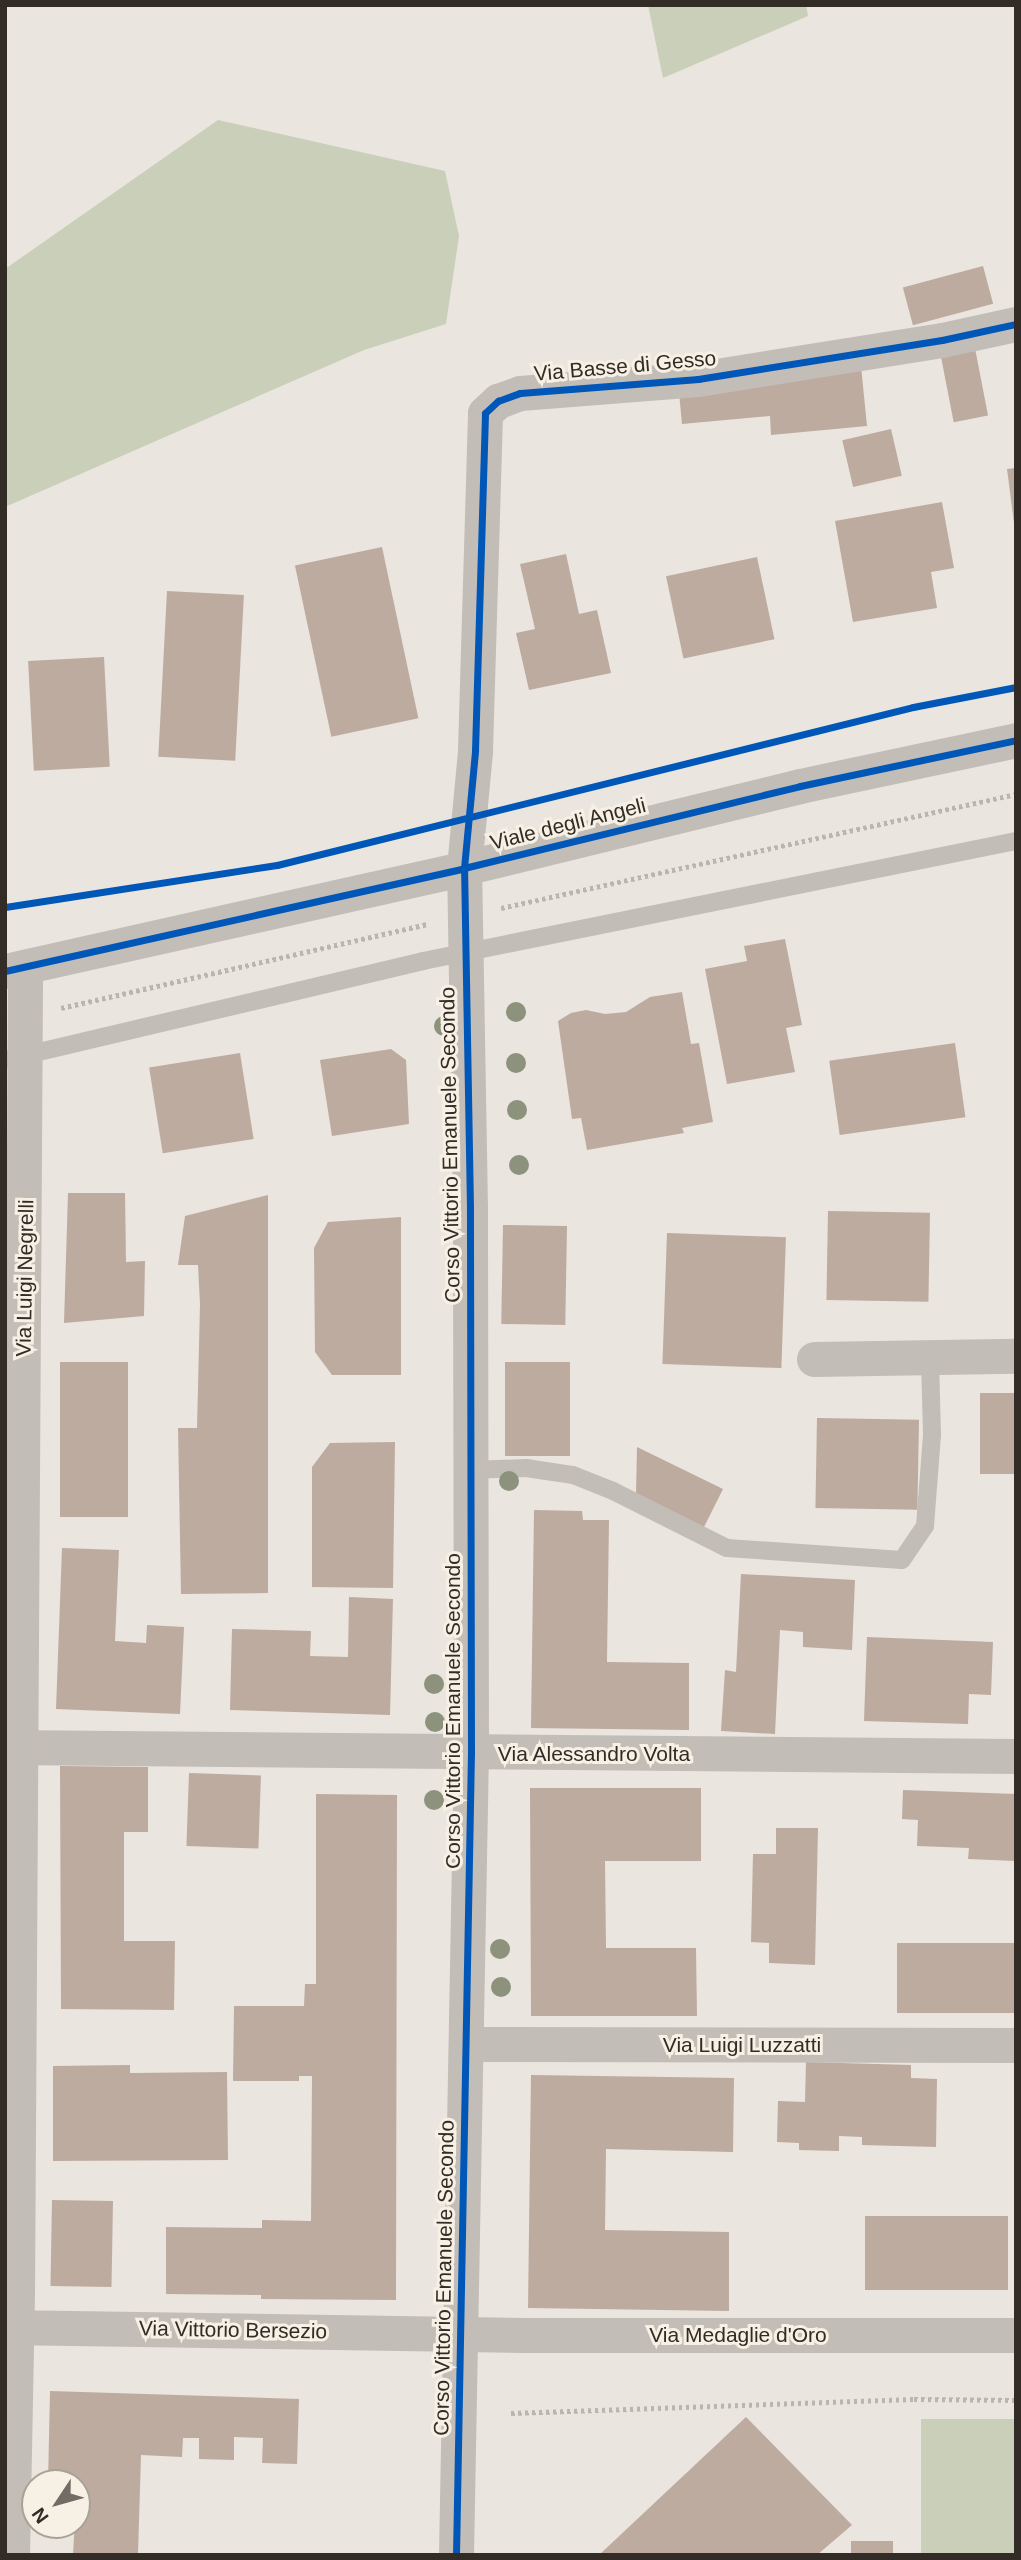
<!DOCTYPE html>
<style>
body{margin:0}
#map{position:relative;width:1021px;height:2560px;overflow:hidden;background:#eae5de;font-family:Arial,sans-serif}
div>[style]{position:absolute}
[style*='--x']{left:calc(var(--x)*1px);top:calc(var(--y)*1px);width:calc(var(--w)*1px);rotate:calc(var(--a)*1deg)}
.green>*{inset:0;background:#cacfb9;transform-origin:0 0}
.building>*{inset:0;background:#bdaba0;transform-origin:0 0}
.path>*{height:4.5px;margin-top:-2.25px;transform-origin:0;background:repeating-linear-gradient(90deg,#bbb5b0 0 3.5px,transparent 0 7px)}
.lane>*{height:18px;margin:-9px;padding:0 9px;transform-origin:9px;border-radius:9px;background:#c3bdb7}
.street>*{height:35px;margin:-17.5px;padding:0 17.5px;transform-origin:17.5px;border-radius:17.5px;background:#c3bdb7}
.cycleway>*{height:7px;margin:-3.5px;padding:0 3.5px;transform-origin:3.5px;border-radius:3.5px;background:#0057b8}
.trees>*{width:20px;height:20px;margin:-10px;border-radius:50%;background:#8c927c}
span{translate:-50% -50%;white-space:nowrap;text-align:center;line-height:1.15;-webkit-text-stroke:6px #f7f0e4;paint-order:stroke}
.street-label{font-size:21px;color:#332b26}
.frame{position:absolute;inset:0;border:7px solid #332b26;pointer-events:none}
.north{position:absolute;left:21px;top:2469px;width:70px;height:70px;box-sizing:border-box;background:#f7f0e4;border:2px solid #a9a198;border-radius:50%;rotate:234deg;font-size:19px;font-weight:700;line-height:28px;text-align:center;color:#332b26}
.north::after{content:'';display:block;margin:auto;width:24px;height:32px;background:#736c66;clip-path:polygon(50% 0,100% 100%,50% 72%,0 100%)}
</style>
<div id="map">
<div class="green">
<div style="clip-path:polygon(648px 5px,806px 5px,808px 16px,663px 78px)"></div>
<div style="clip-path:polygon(218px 120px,445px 171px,459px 236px,446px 324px,364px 350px,5px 507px,5px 269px)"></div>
<div style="left:921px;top:2419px;width:95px;height:136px"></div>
</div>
<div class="building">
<div style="left:983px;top:266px;width:39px;height:83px;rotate:75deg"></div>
<div style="left:973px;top:338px;width:79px;height:35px;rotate:79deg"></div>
<div style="clip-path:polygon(861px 366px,867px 426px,771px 435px,770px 416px,682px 424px,678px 382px)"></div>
<div style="left:891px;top:429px;width:48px;height:50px;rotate:77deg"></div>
<div style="clip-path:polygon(1016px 468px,1016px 523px,1014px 523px,1007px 469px)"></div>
<div style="clip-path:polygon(942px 502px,954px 568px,931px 572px,937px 608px,853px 622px,835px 521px)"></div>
<div style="left:382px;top:547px;width:175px;height:89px;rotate:78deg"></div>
<div style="clip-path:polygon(566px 554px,579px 614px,597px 610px,611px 673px,529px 690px,516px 633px,535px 629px,520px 564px)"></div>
<div style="left:757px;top:557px;width:84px;height:93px;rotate:78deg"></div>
<div style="left:167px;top:591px;width:77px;height:166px;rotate:3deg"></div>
<div style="left:104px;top:657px;width:110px;height:76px;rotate:87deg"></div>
<div style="clip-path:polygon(785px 939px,802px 1025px,786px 1028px,795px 1072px,727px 1084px,705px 969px,747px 961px,744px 946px)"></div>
<div style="clip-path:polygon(682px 992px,691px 1044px,699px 1043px,713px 1122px,682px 1128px,684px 1133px,587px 1150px,581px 1118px,572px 1119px,558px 1021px,571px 1013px,586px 1010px,605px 1014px,626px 1012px,650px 997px)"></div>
<div style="left:955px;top:1043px;width:75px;height:127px;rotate:82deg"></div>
<div style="clip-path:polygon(391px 1049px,406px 1060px,409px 1124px,332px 1136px,320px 1060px)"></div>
<div style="left:240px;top:1053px;width:87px;height:92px;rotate:81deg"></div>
<div style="clip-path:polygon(68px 1193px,125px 1193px,126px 1262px,145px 1261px,144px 1316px,64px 1323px)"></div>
<div style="clip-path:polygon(268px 1195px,268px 1593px,181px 1594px,178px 1428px,197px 1428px,200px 1304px,198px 1265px,178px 1265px,185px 1216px)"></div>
<div style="left:828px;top:1211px;width:102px;height:89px;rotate:1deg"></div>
<div style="clip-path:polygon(401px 1217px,401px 1375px,332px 1375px,315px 1352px,314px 1248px,328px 1222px)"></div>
<div style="left:503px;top:1225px;width:64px;height:99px;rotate:1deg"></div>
<div style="left:667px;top:1233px;width:119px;height:131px;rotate:2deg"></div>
<div style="left:60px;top:1362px;width:68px;height:155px"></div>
<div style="left:505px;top:1362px;width:65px;height:94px"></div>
<div style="left:980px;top:1393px;width:36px;height:81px"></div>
<div style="left:817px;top:1418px;width:102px;height:90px;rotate:1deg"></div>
<div style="clip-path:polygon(395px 1442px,393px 1588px,312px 1587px,312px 1467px,330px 1443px)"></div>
<div style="clip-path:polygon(637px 1447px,723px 1489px,703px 1529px,636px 1495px)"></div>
<div style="clip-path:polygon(534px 1510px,582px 1511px,583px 1520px,609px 1520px,607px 1662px,689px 1663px,689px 1730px,531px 1728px)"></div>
<div style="clip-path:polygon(62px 1548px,119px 1550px,115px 1641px,146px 1643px,147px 1625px,184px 1627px,180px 1714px,56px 1709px)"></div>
<div style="clip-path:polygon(741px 1574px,855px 1580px,852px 1650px,803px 1647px,803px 1632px,780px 1630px,775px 1734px,721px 1731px,725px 1670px,736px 1672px)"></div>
<div style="clip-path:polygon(349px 1597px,393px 1599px,390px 1715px,230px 1710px,232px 1629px,311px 1631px,310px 1656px,348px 1657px)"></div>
<div style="clip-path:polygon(867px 1637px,993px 1642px,991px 1695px,969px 1694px,968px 1724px,864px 1721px)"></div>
<div style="clip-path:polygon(60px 1766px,148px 1767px,148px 1832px,124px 1832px,124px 1941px,175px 1941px,174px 2010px,61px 2009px)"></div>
<div style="left:189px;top:1773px;width:72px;height:73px;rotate:2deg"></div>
<div style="clip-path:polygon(530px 1788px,701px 1788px,701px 1861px,605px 1861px,606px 1948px,696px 1948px,697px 2016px,531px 2016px)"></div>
<div style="clip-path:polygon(903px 1790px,1016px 1794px,1015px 1861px,968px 1859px,969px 1848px,917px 1846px,918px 1820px,902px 1819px)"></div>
<div style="clip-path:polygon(316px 1794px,397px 1795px,396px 2300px,261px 2299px,261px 2295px,166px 2294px,166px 2227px,262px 2228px,262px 2220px,311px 2221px,312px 2076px,299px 2076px,299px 2081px,233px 2081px,234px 2006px,304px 2006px,305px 1984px,316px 1984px)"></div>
<div style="clip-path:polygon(776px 1828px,818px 1828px,815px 1965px,769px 1963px,769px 1943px,751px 1942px,753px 1854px,776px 1854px)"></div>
<div style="left:1016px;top:1943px;width:70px;height:119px;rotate:90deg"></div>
<div style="clip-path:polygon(806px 2062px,911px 2065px,911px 2078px,937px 2079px,936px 2147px,862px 2145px,862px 2137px,839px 2136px,839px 2151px,799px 2150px,799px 2143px,777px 2142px,778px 2101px,805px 2102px)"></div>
<div style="clip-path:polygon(130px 2065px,130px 2073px,227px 2072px,228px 2160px,53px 2161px,53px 2066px)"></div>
<div style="clip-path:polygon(531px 2075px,734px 2078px,733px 2152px,606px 2149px,605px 2230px,729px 2232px,729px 2311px,528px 2308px)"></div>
<div style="left:52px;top:2200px;width:61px;height:86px;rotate:1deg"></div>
<div style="left:865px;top:2216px;width:143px;height:74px"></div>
<div style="clip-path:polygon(50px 2391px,299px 2399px,297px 2464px,262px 2463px,263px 2438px,234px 2437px,234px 2460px,199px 2459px,199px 2438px,183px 2438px,182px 2457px,141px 2455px,138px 2555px,73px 2555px,77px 2483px,48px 2483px)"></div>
<div style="clip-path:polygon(746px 2417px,852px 2525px,817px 2555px,599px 2555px)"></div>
<div style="left:851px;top:2541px;width:42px;height:14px"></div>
</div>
<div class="path">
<div style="--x:501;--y:908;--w:527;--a:-12.48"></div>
<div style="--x:61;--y:1008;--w:376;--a:-12.9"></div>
<div style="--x:511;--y:2413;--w:403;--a:-2"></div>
<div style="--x:914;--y:2399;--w:102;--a:0.6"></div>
</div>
<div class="lane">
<div style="--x:5;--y:1060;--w:430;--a:-13.3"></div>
<div style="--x:423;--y:961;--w:605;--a:-11.44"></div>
<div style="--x:470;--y:1470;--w:56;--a:-2"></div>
<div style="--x:526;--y:1468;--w:48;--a:8.5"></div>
<div style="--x:573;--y:1475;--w:43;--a:21.8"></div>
<div style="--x:613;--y:1491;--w:127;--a:26.6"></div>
<div style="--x:727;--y:1548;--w:175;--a:3.9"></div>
<div style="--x:902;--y:1560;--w:41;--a:-55.9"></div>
<div style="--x:925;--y:1526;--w:91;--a:-85.6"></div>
<div style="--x:932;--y:1435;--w:78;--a:-91.5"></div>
</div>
<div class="street">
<div style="--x:5;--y:971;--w:470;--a:-12.6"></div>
<div style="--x:464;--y:868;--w:346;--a:-13.7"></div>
<div style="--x:800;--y:786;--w:221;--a:-12"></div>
<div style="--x:814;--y:1359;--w:202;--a:-0.9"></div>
<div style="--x:5;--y:1747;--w:1011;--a:0.51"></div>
<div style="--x:467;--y:2044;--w:549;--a:0.1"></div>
<div style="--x:5;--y:2327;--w:518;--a:0.88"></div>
<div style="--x:523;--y:2335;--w:493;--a:0"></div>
<div style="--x:12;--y:2555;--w:261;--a:-88.9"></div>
<div style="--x:17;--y:2294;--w:1326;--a:-89.65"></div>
<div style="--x:456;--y:2555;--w:802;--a:-88.93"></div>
<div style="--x:471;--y:1753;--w:545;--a:-90.11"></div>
<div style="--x:470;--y:1208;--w:340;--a:-91"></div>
<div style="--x:464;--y:868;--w:118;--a:-84.6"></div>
<div style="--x:475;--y:751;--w:338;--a:-88.3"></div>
<div style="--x:485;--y:413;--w:18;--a:-43"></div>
<div style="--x:498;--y:401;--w:23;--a:-20"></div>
<div style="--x:520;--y:393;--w:179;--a:-4.5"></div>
<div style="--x:698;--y:379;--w:247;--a:-9.1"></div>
<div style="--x:942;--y:340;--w:76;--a:-12.2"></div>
</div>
<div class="cycleway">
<div style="--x:5;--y:907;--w:275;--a:-8.8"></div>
<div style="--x:277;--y:865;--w:655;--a:-13.95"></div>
<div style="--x:913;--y:707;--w:105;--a:-11"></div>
<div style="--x:5;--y:971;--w:470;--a:-12.6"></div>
<div style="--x:464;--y:868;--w:346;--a:-13.7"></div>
<div style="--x:800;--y:786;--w:221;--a:-12"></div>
<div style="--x:456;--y:2555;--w:802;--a:-88.93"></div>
<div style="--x:471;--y:1753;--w:545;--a:-90.11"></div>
<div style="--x:470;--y:1208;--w:340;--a:-91"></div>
<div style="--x:464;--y:868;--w:118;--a:-84.6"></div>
<div style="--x:475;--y:751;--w:338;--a:-88.3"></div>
<div style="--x:485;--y:413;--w:18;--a:-43"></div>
<div style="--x:498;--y:401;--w:23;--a:-20"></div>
<div style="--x:520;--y:393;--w:179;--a:-4.5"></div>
<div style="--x:698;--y:379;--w:247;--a:-9.1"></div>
<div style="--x:942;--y:340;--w:76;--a:-12.2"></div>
</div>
<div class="trees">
<div style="left:516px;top:1012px"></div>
<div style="left:444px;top:1026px"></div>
<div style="left:516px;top:1063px"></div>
<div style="left:517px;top:1110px"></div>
<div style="left:519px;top:1165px"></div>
<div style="left:509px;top:1481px"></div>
<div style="left:434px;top:1684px"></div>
<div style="left:435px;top:1722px"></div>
<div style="left:434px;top:1800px"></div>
<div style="left:500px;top:1949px"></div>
<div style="left:501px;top:1987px"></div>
</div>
<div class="street-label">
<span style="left:625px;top:366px;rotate:-5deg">Via Basse di Gesso</span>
<span style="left:568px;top:824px;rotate:-14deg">Viale degli Angeli</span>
<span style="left:450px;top:1145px;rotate:-91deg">Corso Vittorio Emanuele Secondo</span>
<span style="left:25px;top:1278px;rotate:-89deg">Via Luigi Negrelli</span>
<span style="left:453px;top:1711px;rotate:-90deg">Corso Vittorio Emanuele Secondo</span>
<span style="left:594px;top:1754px">Via Alessandro Volta</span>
<span style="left:742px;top:2045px">Via Luigi Luzzatti</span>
<span style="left:444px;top:2278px;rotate:-89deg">Corso Vittorio Emanuele Secondo</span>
<span style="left:233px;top:2330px;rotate:1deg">Via Vittorio Bersezio</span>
<span style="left:738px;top:2335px">Via Medaglie d'Oro</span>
</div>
<div class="frame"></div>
<div class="north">N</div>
</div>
